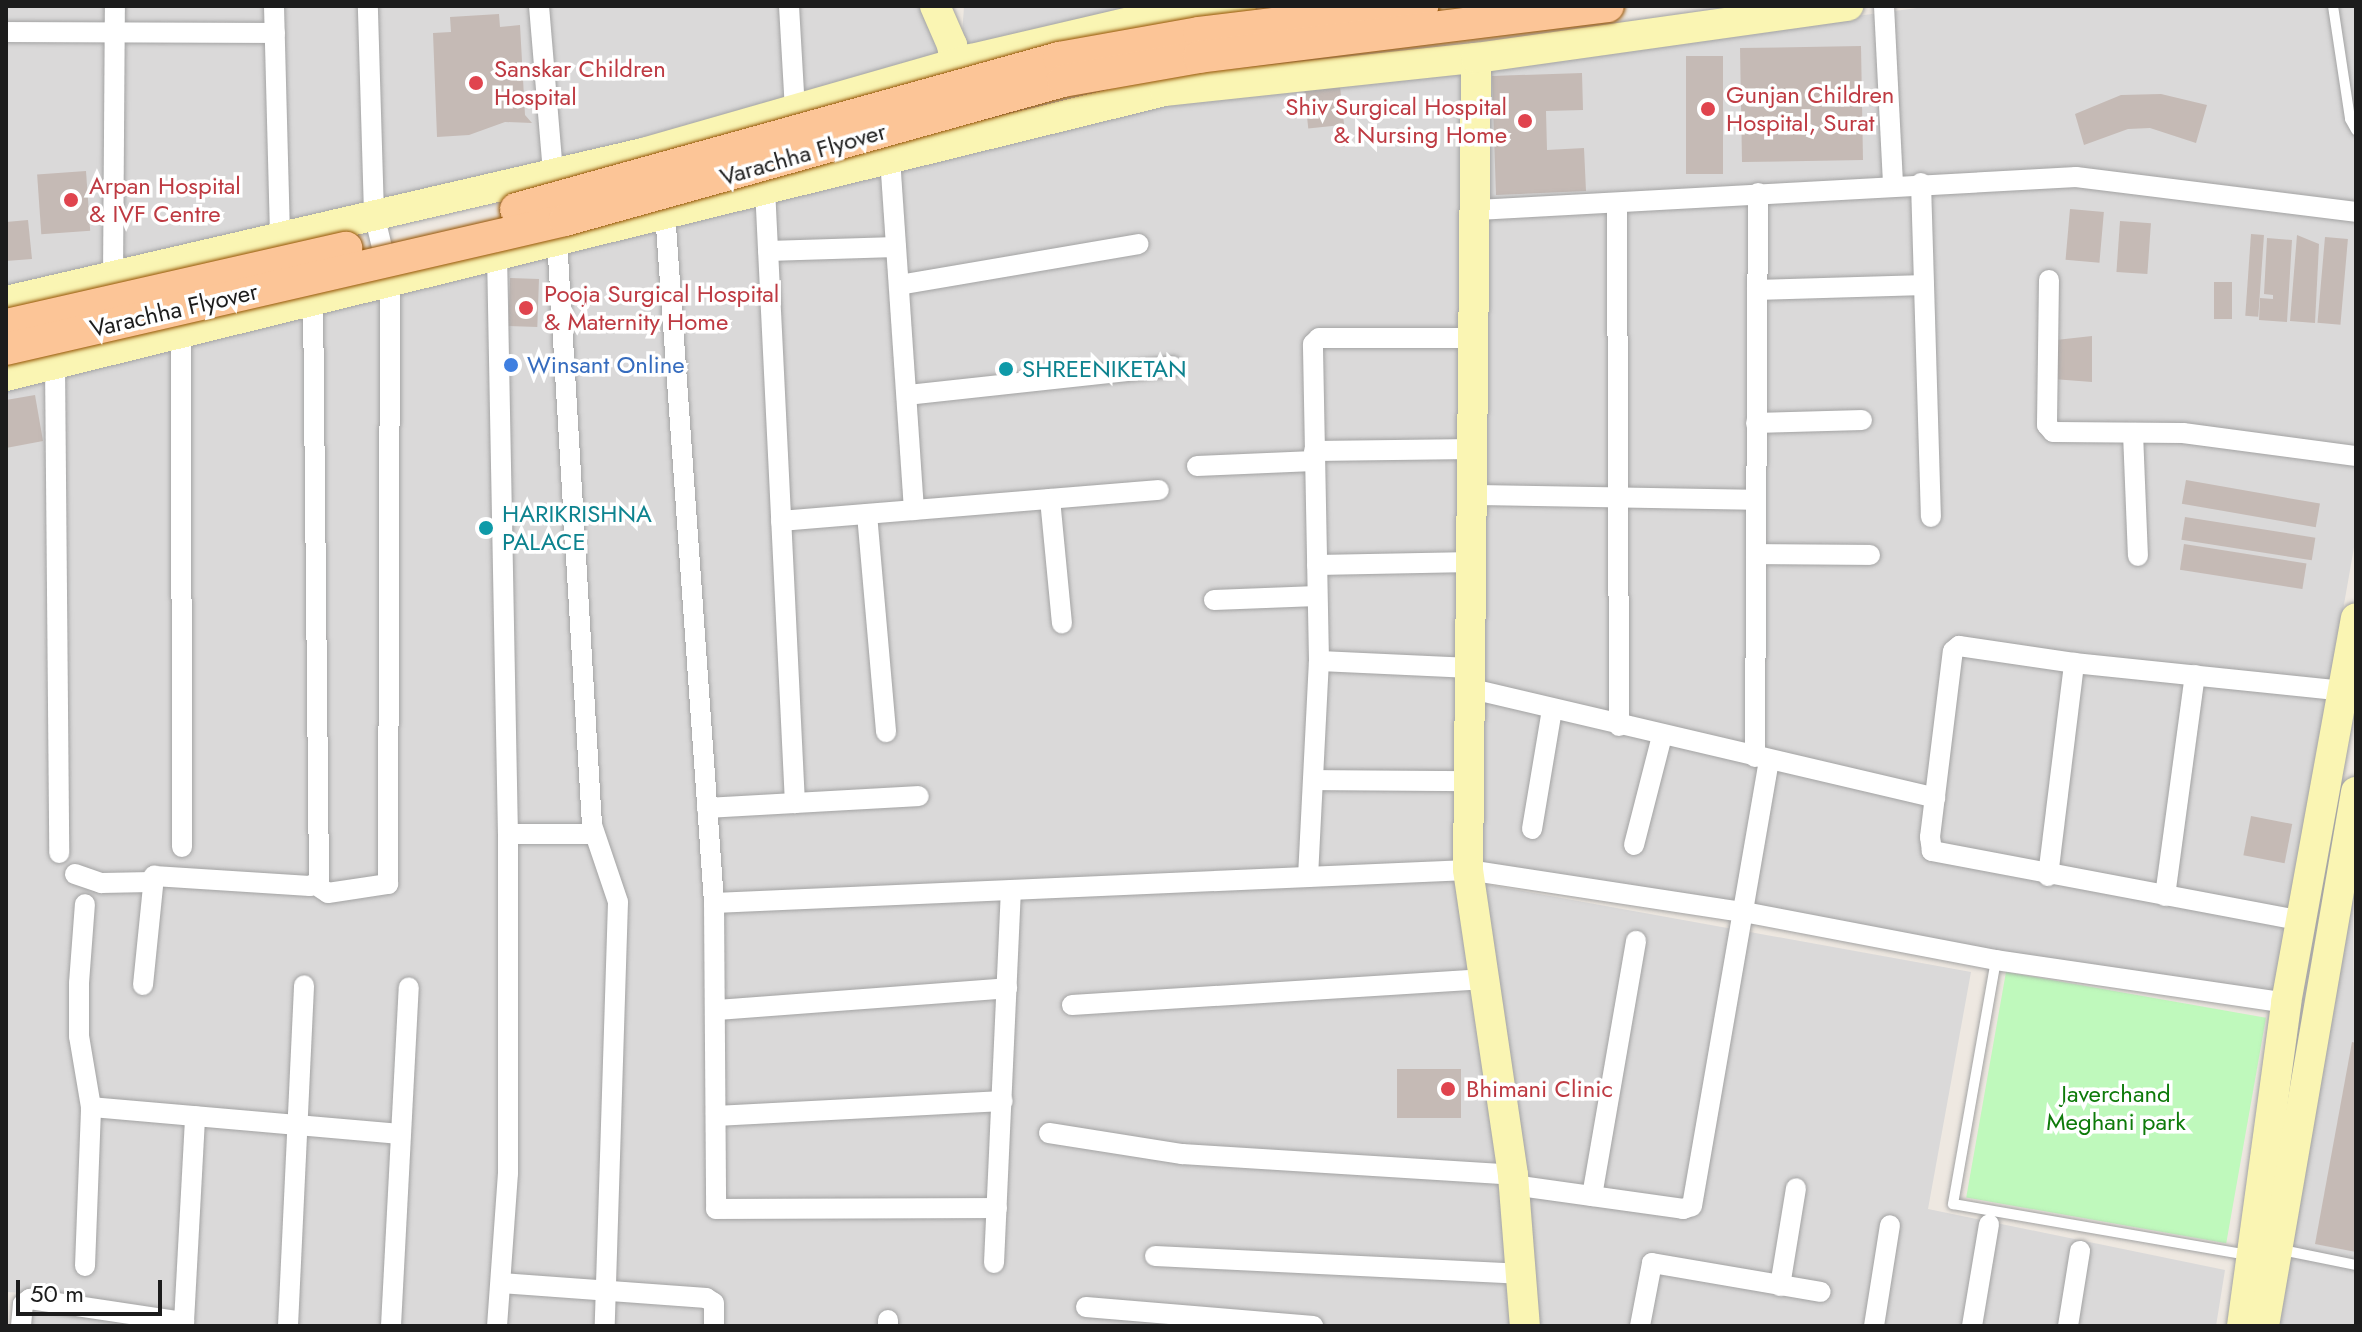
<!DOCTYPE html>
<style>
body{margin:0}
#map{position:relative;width:2362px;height:1332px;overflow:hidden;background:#eee8e1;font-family:Jost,sans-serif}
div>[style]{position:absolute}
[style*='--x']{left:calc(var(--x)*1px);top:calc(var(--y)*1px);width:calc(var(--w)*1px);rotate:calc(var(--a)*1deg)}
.residential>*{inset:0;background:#dad9d9}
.park>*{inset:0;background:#bff9bc;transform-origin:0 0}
.building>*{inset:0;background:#c5bab5;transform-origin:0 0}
.roads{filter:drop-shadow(0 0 2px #a3a3a3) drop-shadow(0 0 2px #a3a3a3)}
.lane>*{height:10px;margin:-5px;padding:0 5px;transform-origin:5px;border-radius:5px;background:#fff}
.street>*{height:20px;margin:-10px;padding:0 10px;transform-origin:10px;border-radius:10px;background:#fff}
.secondary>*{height:30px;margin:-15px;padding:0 15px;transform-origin:15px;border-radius:15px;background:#faf5b3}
.bridges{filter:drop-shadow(0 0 2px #945200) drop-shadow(0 0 2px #945200)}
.primary-bridge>*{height:32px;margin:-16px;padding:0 16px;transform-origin:16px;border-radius:16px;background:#fcc597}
.dots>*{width:22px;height:22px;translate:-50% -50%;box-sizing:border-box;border:4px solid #fff;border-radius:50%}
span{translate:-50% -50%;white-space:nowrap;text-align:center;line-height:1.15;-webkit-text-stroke:7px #fff;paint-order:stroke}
.health-label{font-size:24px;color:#be3a42}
.left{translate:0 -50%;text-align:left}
.right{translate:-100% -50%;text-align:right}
.street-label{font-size:24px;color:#1c1c1c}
.shop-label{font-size:24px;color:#366cbe}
.culture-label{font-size:24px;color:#0d838f}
.park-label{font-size:24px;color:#0e7a0a}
.frame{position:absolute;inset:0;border:8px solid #1c1c1c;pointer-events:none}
.scale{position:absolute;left:16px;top:1280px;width:146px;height:36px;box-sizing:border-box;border:4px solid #1c1c1c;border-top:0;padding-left:10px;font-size:24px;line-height:28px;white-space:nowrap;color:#1c1c1c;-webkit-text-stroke:6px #fff;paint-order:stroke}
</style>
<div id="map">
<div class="residential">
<div style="clip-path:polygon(6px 6px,926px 6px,950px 61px,6px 297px)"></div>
<div style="clip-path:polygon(964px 6px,1167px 6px,961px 52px)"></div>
<div style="clip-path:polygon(1932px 6px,2356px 6px,2356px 536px,2276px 991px,1997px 951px,1478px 862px,1487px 65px)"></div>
<div style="clip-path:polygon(1469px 65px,1457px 856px,1502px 1195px,1511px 1326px,25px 1326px,27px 1293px,6px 1292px,6px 389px,1165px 98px)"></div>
<div style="clip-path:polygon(1479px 883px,1971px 972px,1928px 1209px,2225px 1270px,2216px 1326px,1529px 1326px)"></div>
<div style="clip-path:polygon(2353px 891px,2356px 1326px,2276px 1326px)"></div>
</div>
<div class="park">
<div style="left:2006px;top:972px;width:264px;height:229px;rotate:10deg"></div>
</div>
<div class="building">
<div style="clip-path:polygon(499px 14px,500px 27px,520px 25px,525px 115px,532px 123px,505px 122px,469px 135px,437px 137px,433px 33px,451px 32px,450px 17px)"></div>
<div style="left:1861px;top:46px;width:114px;height:121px;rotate:89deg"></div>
<div style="left:1686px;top:56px;width:37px;height:118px"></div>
<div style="clip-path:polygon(1582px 73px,1583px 110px,1546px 111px,1547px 150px,1584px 148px,1586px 191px,1496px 195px,1492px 76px)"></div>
<div style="left:1340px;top:86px;width:39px;height:36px;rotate:84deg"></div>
<div style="clip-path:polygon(2161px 94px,2207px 105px,2196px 143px,2150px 128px,2128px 129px,2084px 145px,2075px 114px,2121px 95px)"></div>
<div style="left:86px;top:171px;width:60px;height:49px;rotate:86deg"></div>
<div style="left:2070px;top:209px;width:34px;height:51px;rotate:5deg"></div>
<div style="clip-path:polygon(28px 220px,32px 259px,6px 261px,6px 222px)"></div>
<div style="left:2120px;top:221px;width:31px;height:51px;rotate:4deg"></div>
<div style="left:2251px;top:234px;width:13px;height:82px;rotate:4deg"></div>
<div style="clip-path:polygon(2297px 235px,2319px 244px,2315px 323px,2290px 321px)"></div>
<div style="left:2325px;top:237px;width:23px;height:86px;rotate:5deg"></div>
<div style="clip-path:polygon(2267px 238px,2292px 240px,2287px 322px,2259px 320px,2260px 298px,2273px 299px,2273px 295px,2264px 294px)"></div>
<div style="left:510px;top:278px;width:29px;height:48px;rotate:2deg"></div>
<div style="left:2214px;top:282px;width:18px;height:37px"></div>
<div style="clip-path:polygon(2092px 336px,2092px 382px,2053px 379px,2056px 340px)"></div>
<div style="clip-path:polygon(35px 395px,43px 441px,6px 448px,6px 400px)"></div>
<div style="left:2186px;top:480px;width:136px;height:24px;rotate:10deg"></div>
<div style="left:2185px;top:517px;width:132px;height:23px;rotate:9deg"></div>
<div style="left:2184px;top:544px;width:124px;height:26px;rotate:9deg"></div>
<div style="left:2251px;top:816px;width:42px;height:40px;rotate:11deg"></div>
<div style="clip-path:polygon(2352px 1042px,2356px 1043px,2356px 1252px,2315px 1244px)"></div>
<div style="left:1397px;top:1069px;width:64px;height:49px"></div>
</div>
<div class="roads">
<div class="lane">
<div style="--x:2333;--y:6;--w:114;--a:81.4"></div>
<div style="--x:2350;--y:119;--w:13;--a:61"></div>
<div style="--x:1996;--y:960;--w:248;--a:100"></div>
<div style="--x:1953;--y:1204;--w:298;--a:9.8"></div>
<div style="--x:2282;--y:1250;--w:76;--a:11.5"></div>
</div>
<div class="street">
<div style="--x:274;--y:6;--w:230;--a:88.5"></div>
<div style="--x:539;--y:6;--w:168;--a:85.2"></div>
<div style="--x:789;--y:6;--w:105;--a:86.7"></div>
<div style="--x:1884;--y:6;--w:178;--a:87.1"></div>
<div style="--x:6;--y:32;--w:269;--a:0.2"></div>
<div style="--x:890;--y:158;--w:353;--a:86.1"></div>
<div style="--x:1921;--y:183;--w:334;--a:88.3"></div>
<div style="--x:765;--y:188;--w:616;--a:87.21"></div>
<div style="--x:1617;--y:203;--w:523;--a:89.78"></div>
<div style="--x:1477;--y:210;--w:600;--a:-3.15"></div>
<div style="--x:2076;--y:177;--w:282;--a:7.1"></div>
<div style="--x:665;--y:212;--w:693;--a:85.94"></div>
<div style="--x:714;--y:903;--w:306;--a:89.6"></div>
<div style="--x:716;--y:1209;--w:281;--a:-0.2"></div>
<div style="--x:557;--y:239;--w:587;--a:86.58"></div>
<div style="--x:592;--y:825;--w:81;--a:71.3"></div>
<div style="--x:618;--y:902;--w:424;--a:91.8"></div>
<div style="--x:768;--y:251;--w:128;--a:-1.8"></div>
<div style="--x:497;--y:253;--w:581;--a:88.92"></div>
<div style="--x:508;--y:834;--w:339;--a:90"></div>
<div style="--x:508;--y:1173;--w:153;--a:94.1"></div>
<div style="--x:113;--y:277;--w:271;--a:-89.6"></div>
<div style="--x:2049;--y:280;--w:145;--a:90.8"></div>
<div style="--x:2047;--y:425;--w:9;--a:49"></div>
<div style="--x:2053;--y:432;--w:130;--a:0.4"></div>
<div style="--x:2183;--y:433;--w:175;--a:7.6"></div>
<div style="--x:899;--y:285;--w:243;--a:-9.7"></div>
<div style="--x:1757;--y:290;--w:167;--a:-1.7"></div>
<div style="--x:181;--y:332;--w:515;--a:89.89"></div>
<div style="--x:55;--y:363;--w:490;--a:89.5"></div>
<div style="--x:907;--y:395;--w:267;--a:-6.2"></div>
<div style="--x:1756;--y:423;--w:106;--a:-1.6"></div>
<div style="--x:2133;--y:433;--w:123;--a:87.7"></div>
<div style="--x:1314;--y:451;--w:160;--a:-0.7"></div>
<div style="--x:1197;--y:466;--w:117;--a:-2.4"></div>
<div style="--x:1474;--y:495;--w:282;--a:1"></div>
<div style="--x:1050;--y:499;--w:125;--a:84.5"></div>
<div style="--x:867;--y:514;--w:219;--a:85"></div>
<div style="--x:781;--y:521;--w:379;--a:-4.7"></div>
<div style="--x:1756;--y:554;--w:114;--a:0.5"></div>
<div style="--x:1317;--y:565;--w:156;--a:-1.1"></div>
<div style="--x:1214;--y:600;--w:103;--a:-2.2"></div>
<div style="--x:1319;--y:661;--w:153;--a:2.6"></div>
<div style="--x:1472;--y:689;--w:476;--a:13.2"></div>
<div style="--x:1755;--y:757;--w:564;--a:-89.7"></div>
<div style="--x:1313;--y:780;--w:155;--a:0.4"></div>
<div style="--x:707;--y:808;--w:212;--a:-3.2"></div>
<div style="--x:1532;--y:829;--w:122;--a:-80.5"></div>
<div style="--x:508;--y:834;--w:86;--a:0"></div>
<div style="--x:1634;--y:845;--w:113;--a:-75.6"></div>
<div style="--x:75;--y:874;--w:28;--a:19"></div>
<div style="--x:101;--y:883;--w:51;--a:-1.1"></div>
<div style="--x:2048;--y:876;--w:215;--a:-83"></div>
<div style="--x:1308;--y:877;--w:216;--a:-87.1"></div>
<div style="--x:1319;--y:661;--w:317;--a:-91.1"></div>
<div style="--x:1313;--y:344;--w:8;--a:-45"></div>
<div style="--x:1319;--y:338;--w:157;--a:0"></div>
<div style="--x:316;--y:885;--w:14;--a:34"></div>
<div style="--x:328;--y:893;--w:61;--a:-8.5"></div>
<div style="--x:388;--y:884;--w:603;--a:-89.81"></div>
<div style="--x:390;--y:281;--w:69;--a:-103.4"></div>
<div style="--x:374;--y:214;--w:208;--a:-91.7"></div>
<div style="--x:2165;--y:896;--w:223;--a:-82.3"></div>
<div style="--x:714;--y:903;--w:755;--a:-2.51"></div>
<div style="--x:1468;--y:870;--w:279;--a:8.7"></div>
<div style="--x:1744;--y:912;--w:257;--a:10.8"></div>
<div style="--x:1996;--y:960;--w:293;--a:8.4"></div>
<div style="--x:2303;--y:921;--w:378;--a:-169.3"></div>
<div style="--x:1932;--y:851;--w:14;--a:-98"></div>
<div style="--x:1930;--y:837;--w:187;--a:-83"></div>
<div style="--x:1953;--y:651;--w:8;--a:-40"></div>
<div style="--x:1959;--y:646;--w:116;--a:8.4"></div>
<div style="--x:2074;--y:663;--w:271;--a:5.9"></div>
<div style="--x:143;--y:985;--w:110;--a:-84.2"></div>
<div style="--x:154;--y:876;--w:156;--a:3.7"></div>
<div style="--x:310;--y:886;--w:10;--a:-29"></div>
<div style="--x:319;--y:881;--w:581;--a:-90.59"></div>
<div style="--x:1072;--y:1005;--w:410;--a:-3.6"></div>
<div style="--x:717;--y:1010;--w:291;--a:-4.3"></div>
<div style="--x:91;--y:1107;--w:309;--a:5"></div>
<div style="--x:716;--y:1116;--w:287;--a:-3"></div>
<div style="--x:1049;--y:1133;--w:135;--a:9"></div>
<div style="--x:1182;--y:1154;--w:332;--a:3.6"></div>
<div style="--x:1513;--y:1185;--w:172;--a:8"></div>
<div style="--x:1683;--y:1209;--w:9;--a:-18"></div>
<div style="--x:1692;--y:1206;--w:453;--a:-80.2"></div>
<div style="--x:1592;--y:1196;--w:259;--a:-80.2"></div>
<div style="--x:1155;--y:1256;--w:365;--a:2.8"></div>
<div style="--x:994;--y:1263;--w:373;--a:-87.4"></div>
<div style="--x:85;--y:1266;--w:159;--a:-87.8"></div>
<div style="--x:91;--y:1107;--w:72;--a:-99.6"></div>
<div style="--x:79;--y:1036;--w:53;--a:-90"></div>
<div style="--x:79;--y:983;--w:79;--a:-85.7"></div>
<div style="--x:501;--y:1283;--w:206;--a:4.2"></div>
<div style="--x:706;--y:1298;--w:9;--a:32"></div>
<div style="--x:714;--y:1303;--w:23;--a:90"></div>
<div style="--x:1780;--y:1286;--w:99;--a:-80.7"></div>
<div style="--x:1086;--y:1307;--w:228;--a:4.8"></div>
<div style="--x:888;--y:1320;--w:6;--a:90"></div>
<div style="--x:21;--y:1326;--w:22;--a:-85"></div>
<div style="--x:23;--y:1304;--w:9;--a:-36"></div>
<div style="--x:30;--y:1299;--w:156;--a:8.5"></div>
<div style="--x:184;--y:1322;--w:206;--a:-86.9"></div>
<div style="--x:288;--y:1326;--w:341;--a:-87.3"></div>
<div style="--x:391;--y:1326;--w:339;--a:-87"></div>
<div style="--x:1640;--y:1326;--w:64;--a:-79.2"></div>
<div style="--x:1652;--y:1263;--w:171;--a:9.7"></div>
<div style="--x:1874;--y:1326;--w:102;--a:-81"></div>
<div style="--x:1972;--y:1326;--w:103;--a:-80.5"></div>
<div style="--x:2068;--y:1326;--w:76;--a:-80.9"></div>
</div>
<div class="secondary">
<div style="--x:935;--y:6;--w:43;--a:66.4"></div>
<div style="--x:952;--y:45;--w:39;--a:81"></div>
<div style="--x:1476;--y:58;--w:812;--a:90.56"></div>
<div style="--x:1468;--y:870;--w:308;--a:81.6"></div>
<div style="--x:1513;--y:1175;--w:151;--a:85.5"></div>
<div style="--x:6;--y:301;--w:654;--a:-13.08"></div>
<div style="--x:643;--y:153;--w:341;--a:-16"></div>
<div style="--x:971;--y:59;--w:167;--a:-13.1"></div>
<div style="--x:1134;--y:21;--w:108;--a:-8"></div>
<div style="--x:6;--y:376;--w:1194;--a:-13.82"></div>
<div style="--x:1165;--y:91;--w:313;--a:-6.1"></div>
<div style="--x:1476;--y:58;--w:376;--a:-8"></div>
<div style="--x:2242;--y:1326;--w:326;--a:-82.2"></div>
<div style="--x:2286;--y:1003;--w:391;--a:-79.7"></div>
<div style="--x:2264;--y:1326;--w:542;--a:-80.22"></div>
</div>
</div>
<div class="bridges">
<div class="primary-bridge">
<div style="--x:516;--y:209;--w:564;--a:-15.54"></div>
<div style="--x:1059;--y:58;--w:142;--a:-10.1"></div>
<div style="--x:1199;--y:33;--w:225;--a:-6.9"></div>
<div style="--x:6;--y:325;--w:349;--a:-12.8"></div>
<div style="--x:6;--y:349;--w:574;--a:-12.99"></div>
<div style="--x:565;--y:220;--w:517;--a:-15.6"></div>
<div style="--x:1063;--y:81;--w:138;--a:-10"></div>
<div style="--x:1199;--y:57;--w:412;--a:-7.1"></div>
</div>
</div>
<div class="dots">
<div style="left:476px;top:83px;background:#e0444e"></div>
<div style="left:1708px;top:109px;background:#e0444e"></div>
<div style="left:1525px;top:121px;background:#e0444e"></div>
<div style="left:71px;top:200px;background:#e0444e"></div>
<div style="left:526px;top:308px;background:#e0444e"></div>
<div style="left:511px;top:365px;background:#3f7fe0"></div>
<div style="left:1006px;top:369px;background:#0f9aa8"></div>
<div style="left:486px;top:528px;background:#0f9aa8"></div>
<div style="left:1448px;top:1089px;background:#e0444e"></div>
</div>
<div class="health-label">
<span class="left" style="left:494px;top:83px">Sanskar Children<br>Hospital</span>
<span class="left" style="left:1726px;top:109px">Gunjan Children<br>Hospital, Surat</span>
<span class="right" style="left:1507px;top:121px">Shiv Surgical Hospital<br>&amp; Nursing Home</span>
<span class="left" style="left:89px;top:200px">Arpan Hospital<br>&amp; IVF Centre</span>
<span class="left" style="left:544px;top:308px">Pooja Surgical Hospital<br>&amp; Maternity Home</span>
<span class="left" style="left:1466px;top:1089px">Bhimani Clinic</span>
</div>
<div class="street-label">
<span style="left:803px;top:154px;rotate:-16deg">Varachha Flyover</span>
<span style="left:174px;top:310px;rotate:-13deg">Varachha Flyover</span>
</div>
<div class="shop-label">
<span class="left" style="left:527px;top:365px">Winsant Online</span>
</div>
<div class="culture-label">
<span class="left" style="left:1022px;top:369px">SHREENIKETAN</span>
<span class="left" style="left:502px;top:528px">HARIKRISHNA<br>PALACE</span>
</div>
<div class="park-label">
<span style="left:2116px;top:1108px">Javerchand<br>Meghani park</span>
</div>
<div class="frame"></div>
<div class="scale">50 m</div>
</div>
